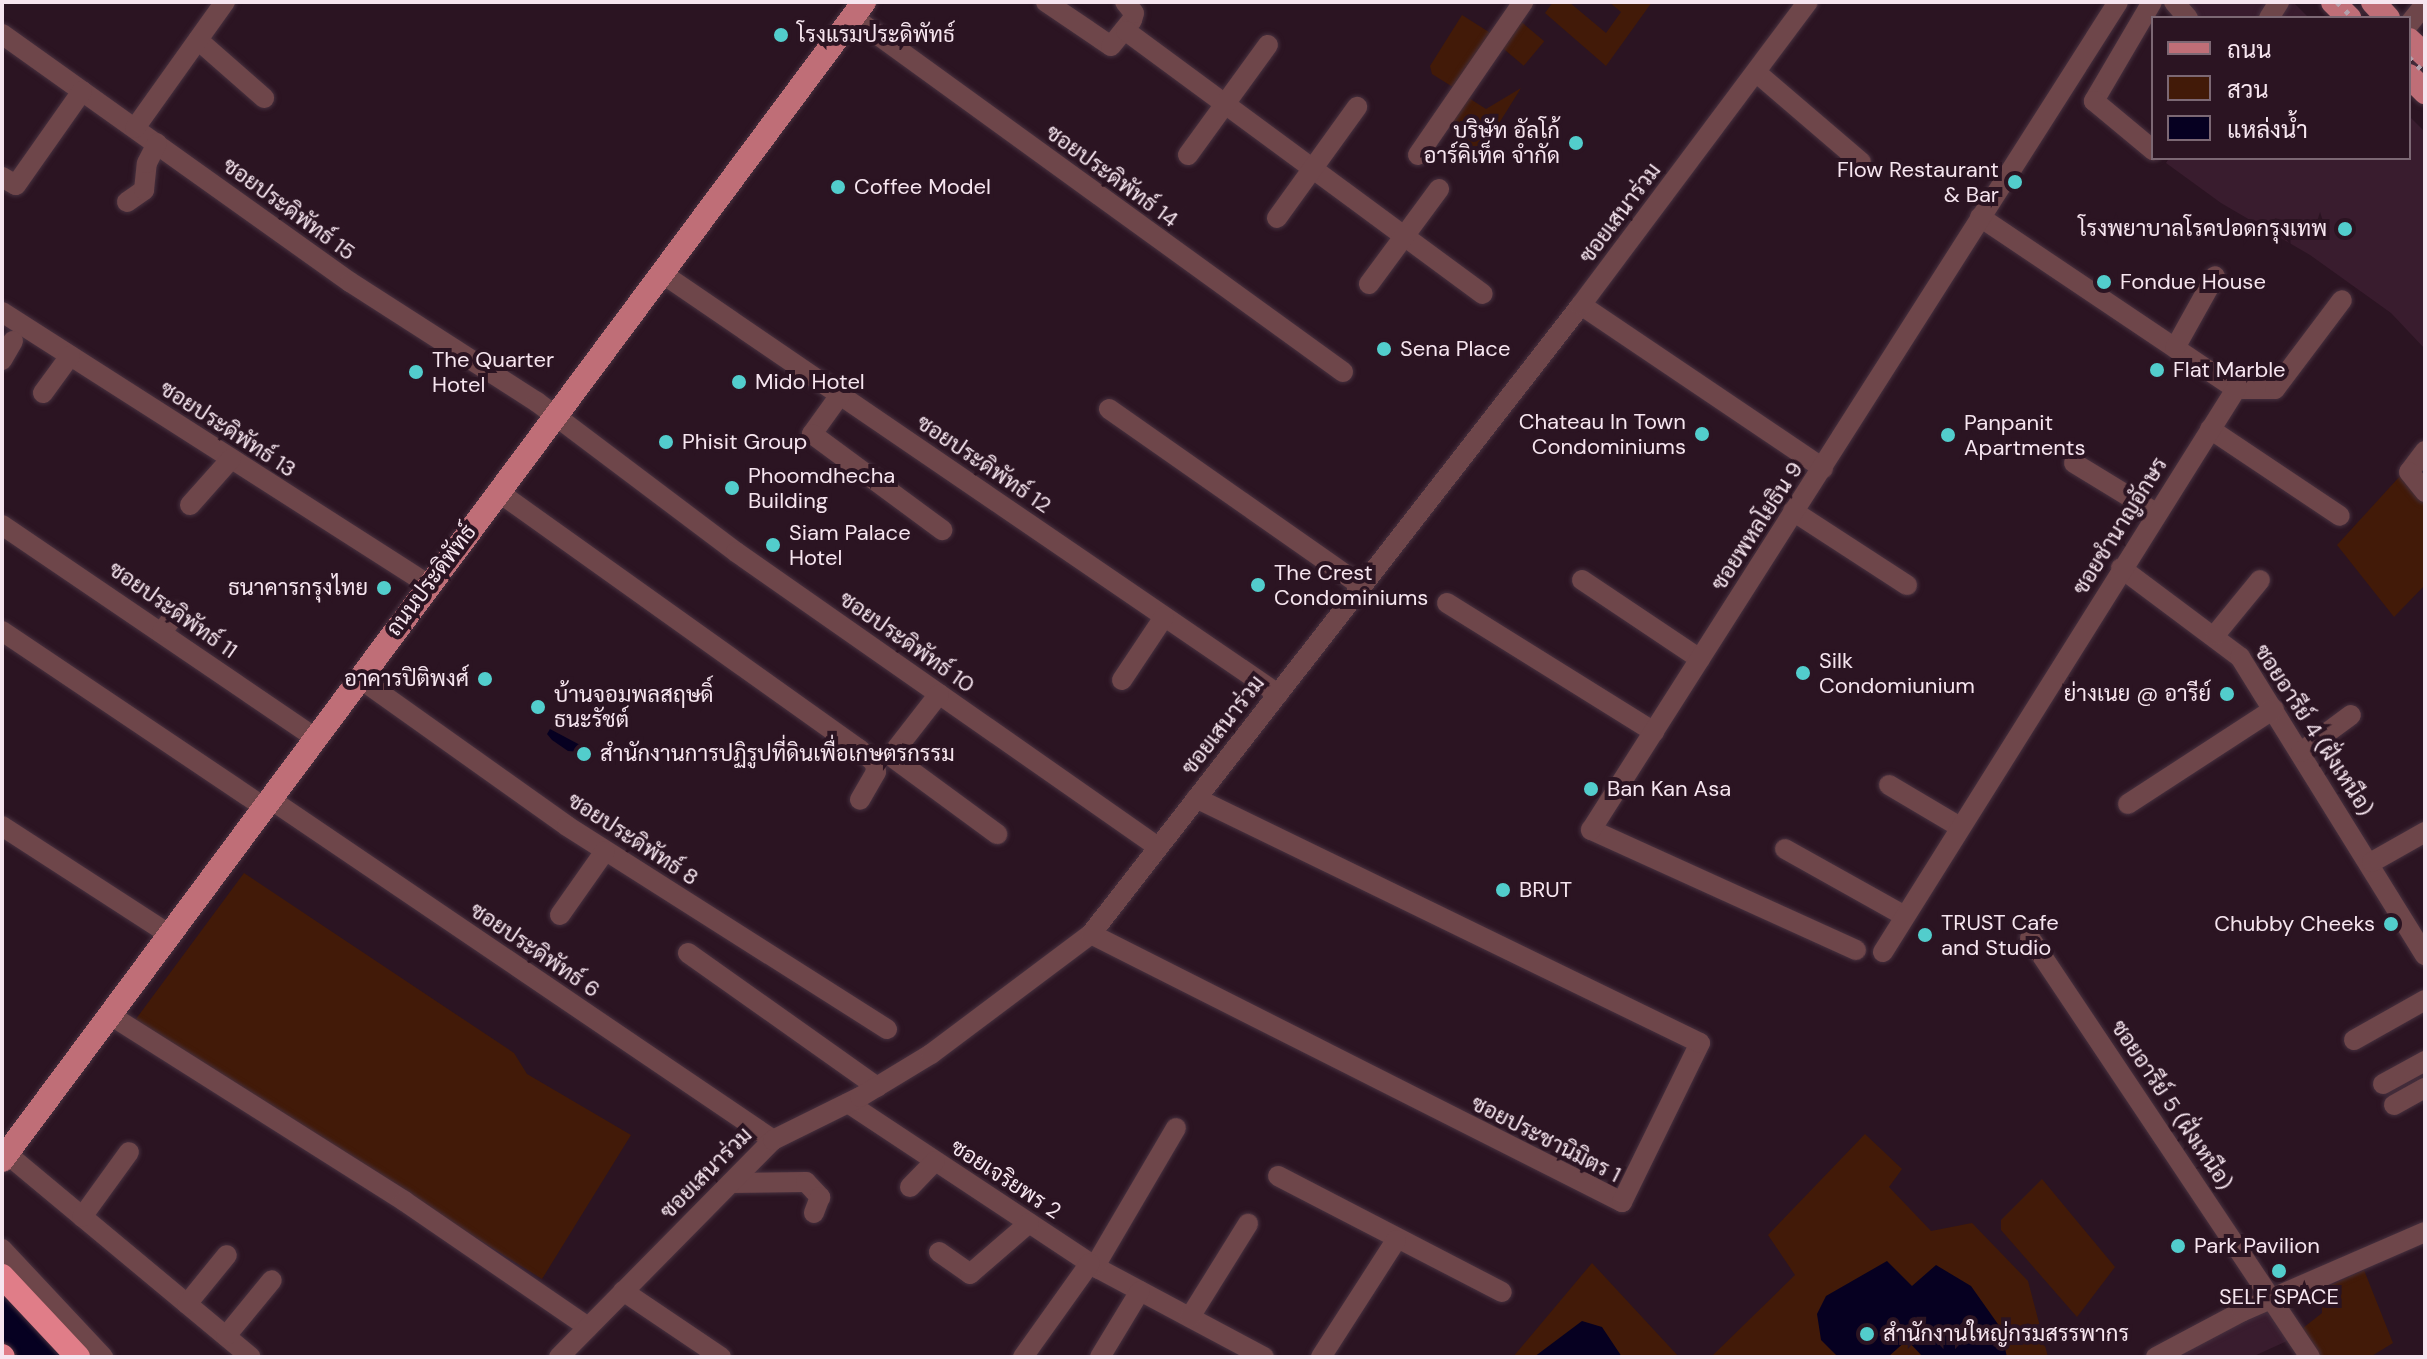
<!DOCTYPE html>
<meta charset="utf-8">
<style>
body{margin:0}
#map{position:relative;width:2427px;height:1359px;overflow:hidden;background:#2b1422;font-family:"DM Sans",Sarabun,sans-serif}
div>[style]{position:absolute}
[style*='--x']{left:calc(var(--x)*1px);top:calc(var(--y)*1px);width:calc(var(--w)*1px);rotate:calc(var(--a)*1deg)}
.built>*{inset:0;background:#391c2e}
.green>*{inset:0;background:#421a08;transform-origin:0 0}
.water>*{inset:0;background:#060021}
.roads{filter:drop-shadow(0 0 2px #47313f) drop-shadow(0 0 2px #47313f)}
.minor>*{height:20px;margin:-10px;padding:0 10px;transform-origin:10px;border-radius:10px;background:#6e464a}
.major>*{height:24px;margin:-12px;padding:0 12px;transform-origin:12px;border-radius:12px;background:#bf6e77}
.highway>*{height:24px;margin:-12px;padding:0 12px;transform-origin:12px;border-radius:12px;background:#e07d88}
.rail>*{height:5px;margin-top:-2.5px;transform-origin:0;background:repeating-linear-gradient(90deg,#b3a0ab 0 4px,transparent 0 12px)}
.dots>*{width:22px;height:22px;translate:-50% -50%;box-sizing:border-box;border:4px solid #2b1422;border-radius:50%}
span{translate:-50% -50%;white-space:nowrap;text-align:center;line-height:1.15;-webkit-text-stroke:8px #2b1422;paint-order:stroke}
.poi-label{font-size:22px;color:#f6e5ef}
.left{translate:0 -50%;text-align:left}
.right{translate:-100% -50%;text-align:right}
.street-label{font-size:22px;color:#f6e5ef}
.frame{position:absolute;inset:0;border:4px solid #f6e5ef;pointer-events:none}
.legend{position:absolute;left:2151px;top:16px;width:260px;height:144px;box-sizing:border-box;background:#2b1422;border:2px solid #7c6874;margin:0;padding:10px 14px;list-style:none;font-size:24px;color:#f6e5ef}
.legend li{display:flex;align-items:center;gap:16px;height:40px}
.legend b{width:40px;border:2px solid #7c6874}
</style>
<div id="map">
<div class="built">
<div style="clip-path:polygon(2161px 2px,2293px 2px,2309px 18px,2179px 18px)"></div>
<div style="clip-path:polygon(2409px 116px,2425px 132px,2425px 349px,2391px 313px,2310px 255px,2221px 203px,2166px 163px,2169px 158px,2409px 158px)"></div>
<div style="clip-path:polygon(2276px 1308px,2291px 1339px,2252px 1357px,2181px 1357px,2178px 1351px)"></div>
</div>
<div class="green">
<div style="clip-path:polygon(1553px 2px,1569px 2px,1606px 33px,1621px 12px,1609px 2px,1652px 2px,1606px 66px,1545px 13px)"></div>
<div style="clip-path:polygon(1462px 15px,1492px 34px,1456px 89px,1432px 74px,1430px 66px)"></div>
<div style="left:1519px;top:20px;width:33px;height:32px;rotate:40deg"></div>
<div style="clip-path:polygon(1521px 88px,1478px 157px,1452px 138px,1459px 128px,1448px 121px,1464px 95px,1486px 109px)"></div>
<div style="clip-path:polygon(2401px 475px,2425px 499px,2425px 585px,2394px 617px,2337px 545px)"></div>
<div style="clip-path:polygon(244px 873px,514px 1053px,527px 1074px,631px 1135px,542px 1279px,133px 1023px)"></div>
<div style="clip-path:polygon(1865px 1134px,1902px 1169px,1889px 1187px,1931px 1231px,1972px 1223px,2028px 1281px,2048px 1357px,1711px 1357px,1795px 1275px,1768px 1235px)"></div>
<div style="clip-path:polygon(2042px 1179px,2115px 1267px,2077px 1317px,2001px 1230px,2001px 1220px)"></div>
<div style="clip-path:polygon(1592px 1263px,1679px 1357px,1513px 1357px)"></div>
<div style="clip-path:polygon(2364px 1270px,2393px 1343px,2370px 1357px,2316px 1357px,2298px 1332px,2322px 1313px,2322px 1289px)"></div>
</div>
<div class="water">
<div style="clip-path:polygon(550px 729px,582px 746px,581px 752px,568px 751px,552px 740px,547px 734px)"></div>
<div style="clip-path:polygon(1887px 1261px,1912px 1286px,1936px 1265px,1971px 1286px,2000px 1327px,2007px 1357px,1923px 1357px,1907px 1340px,1888px 1357px,1838px 1357px,1821px 1340px,1817px 1314px,1826px 1296px)"></div>
<div style="clip-path:polygon(2px 1285px,70px 1357px,19px 1357px,2px 1339px)"></div>
<div style="clip-path:polygon(1582px 1321px,1602px 1327px,1622px 1357px,1534px 1357px)"></div>
</div>
<div class="roads">
<div class="minor">
<div style="--x:1046;--y:2;--w:78;--a:34.1"></div>
<div style="--x:1111;--y:46;--w:33;--a:-51"></div>
<div style="--x:1132;--y:20;--w:7;--a:-74"></div>
<div style="--x:1134;--y:13;--w:14;--a:-129"></div>
<div style="--x:2152;--y:2;--w:115;--a:120.4"></div>
<div style="--x:2094;--y:101;--w:77;--a:39.7"></div>
<div style="--x:2174;--y:2;--w:21;--a:49"></div>
<div style="--x:853;--y:17;--w:605;--a:35.92"></div>
<div style="--x:2269;--y:18;--w:19;--a:-58"></div>
<div style="--x:2409;--y:24;--w:26;--a:-51"></div>
<div style="--x:1126;--y:31;--w:443;--a:36.4"></div>
<div style="--x:2;--y:34;--w:427;--a:35.5"></div>
<div style="--x:350;--y:282;--w:222;--a:32.7"></div>
<div style="--x:537;--y:402;--w:249;--a:37"></div>
<div style="--x:736;--y:552;--w:515;--a:34.96"></div>
<div style="--x:198;--y:40;--w:88;--a:41.3"></div>
<div style="--x:1757;--y:73;--w:137;--a:40.6"></div>
<div style="--x:135;--y:128;--w:155;--a:-54.5"></div>
<div style="--x:1188;--y:155;--w:136;--a:-54"></div>
<div style="--x:1418;--y:155;--w:186;--a:-55.5"></div>
<div style="--x:2;--y:177;--w:16;--a:30"></div>
<div style="--x:16;--y:185;--w:115;--a:-54.9"></div>
<div style="--x:127;--y:202;--w:21;--a:-35"></div>
<div style="--x:144;--y:190;--w:27;--a:-84"></div>
<div style="--x:147;--y:163;--w:22;--a:-63"></div>
<div style="--x:1980;--y:217;--w:308;--a:33.9"></div>
<div style="--x:1277;--y:218;--w:137;--a:-54.2"></div>
<div style="--x:663;--y:274;--w:745;--a:34.33"></div>
<div style="--x:1369;--y:284;--w:118;--a:-53.6"></div>
<div style="--x:1581;--y:305;--w:292;--a:34"></div>
<div style="--x:2;--y:312;--w:507;--a:32.59"></div>
<div style="--x:2175;--y:348;--w:82;--a:-60.9"></div>
<div style="--x:2;--y:360;--w:22;--a:-60"></div>
<div style="--x:2236;--y:389;--w:39;--a:0"></div>
<div style="--x:2275;--y:389;--w:111;--a:-53"></div>
<div style="--x:43;--y:393;--w:46;--a:-53.9"></div>
<div style="--x:840;--y:395;--w:48;--a:125.7"></div>
<div style="--x:812;--y:434;--w:162;--a:36.4"></div>
<div style="--x:1109;--y:409;--w:309;--a:35"></div>
<div style="--x:2210;--y:429;--w:156;--a:33.8"></div>
<div style="--x:2425;--y:451;--w:26;--a:127"></div>
<div style="--x:2409;--y:472;--w:26;--a:51"></div>
<div style="--x:2074;--y:463;--w:96;--a:31.4"></div>
<div style="--x:497;--y:491;--w:445;--a:35.5"></div>
<div style="--x:859;--y:749;--w:21;--a:41"></div>
<div style="--x:875;--y:763;--w:9;--a:84"></div>
<div style="--x:876;--y:772;--w:32;--a:120"></div>
<div style="--x:190;--y:505;--w:62;--a:-48.3"></div>
<div style="--x:1793;--y:511;--w:136;--a:33"></div>
<div style="--x:2;--y:525;--w:379;--a:34.2"></div>
<div style="--x:2121;--y:568;--w:149;--a:36.8"></div>
<div style="--x:2240;--y:657;--w:351;--a:58.2"></div>
<div style="--x:1582;--y:580;--w:142;--a:33.8"></div>
<div style="--x:1447;--y:603;--w:244;--a:31.9"></div>
<div style="--x:2;--y:631;--w:316;--a:33.9"></div>
<div style="--x:162;--y:632;--w:24;--a:-54"></div>
<div style="--x:2215;--y:635;--w:71;--a:-50.7"></div>
<div style="--x:359;--y:678;--w:255;--a:35.4"></div>
<div style="--x:567;--y:826;--w:379;--a:32.4"></div>
<div style="--x:1122;--y:680;--w:76;--a:-56.3"></div>
<div style="--x:939;--y:694;--w:68;--a:127.9"></div>
<div style="--x:897;--y:748;--w:11;--a:100"></div>
<div style="--x:895;--y:759;--w:127;--a:36.3"></div>
<div style="--x:2301;--y:752;--w:62;--a:-36.5"></div>
<div style="--x:1889;--y:785;--w:82;--a:30.6"></div>
<div style="--x:270;--y:799;--w:608;--a:34.13"></div>
<div style="--x:2128;--y:804;--w:174;--a:-33.1"></div>
<div style="--x:2;--y:826;--w:199;--a:32.9"></div>
<div style="--x:1785;--y:849;--w:137;--a:29.2"></div>
<div style="--x:2372;--y:862;--w:61;--a:-29.5"></div>
<div style="--x:560;--y:915;--w:78;--a:-54.9"></div>
<div style="--x:1091;--y:934;--w:595;--a:26.78"></div>
<div style="--x:1622;--y:1202;--w:177;--a:-63.9"></div>
<div style="--x:1700;--y:1043;--w:560;--a:-154.08"></div>
<div style="--x:2030;--y:938;--w:504;--a:56.25"></div>
<div style="--x:1856;--y:950;--w:291;--a:-155.6"></div>
<div style="--x:1591;--y:830;--w:981;--a:-57.52"></div>
<div style="--x:1883;--y:952;--w:665;--a:-57.91"></div>
<div style="--x:688;--y:953;--w:232;--a:35.3"></div>
<div style="--x:110;--y:1015;--w:348;--a:32.3"></div>
<div style="--x:404;--y:1201;--w:223;--a:34.4"></div>
<div style="--x:2354;--y:1040;--w:81;--a:-29.4"></div>
<div style="--x:2383;--y:1084;--w:48;--a:-28.7"></div>
<div style="--x:848;--y:1103;--w:301;--a:33.5"></div>
<div style="--x:1099;--y:1269;--w:187;--a:28.1"></div>
<div style="--x:2394;--y:1105;--w:35;--a:-29"></div>
<div style="--x:7;--y:1154;--w:317;--a:39.8"></div>
<div style="--x:1278;--y:1176;--w:252;--a:27.4"></div>
<div style="--x:731;--y:1183;--w:75;--a:-0.8"></div>
<div style="--x:806;--y:1182;--w:21;--a:47"></div>
<div style="--x:820;--y:1197;--w:17;--a:111"></div>
<div style="--x:910;--y:1187;--w:36;--a:-46"></div>
<div style="--x:82;--y:1217;--w:80;--a:-54.1"></div>
<div style="--x:2;--y:1249;--w:148;--a:46.9"></div>
<div style="--x:939;--y:1252;--w:38;--a:35"></div>
<div style="--x:970;--y:1274;--w:78;--a:-40.8"></div>
<div style="--x:1095;--y:1266;--w:160;--a:-59.6"></div>
<div style="--x:623;--y:1291;--w:118;--a:34"></div>
<div style="--x:187;--y:1304;--w:63;--a:-50.8"></div>
<div style="--x:1190;--y:1317;--w:110;--a:-58.1"></div>
<div style="--x:226;--y:1336;--w:72;--a:-50.6"></div>
<div style="--x:559;--y:1357;--w:305;--a:-45.4"></div>
<div style="--x:773;--y:1140;--w:97;--a:-26.3"></div>
<div style="--x:860;--y:1097;--w:83;--a:-31.2"></div>
<div style="--x:931;--y:1054;--w:200;--a:-36.9"></div>
<div style="--x:1091;--y:934;--w:797;--a:-52.08"></div>
<div style="--x:1581;--y:305;--w:379;--a:-53.2"></div>
<div style="--x:1023;--y:1357;--w:115;--a:-54.5"></div>
<div style="--x:1100;--y:1357;--w:77;--a:-58.8"></div>
<div style="--x:1321;--y:1357;--w:139;--a:-57.3"></div>
<div style="--x:2156;--y:1357;--w:98;--a:-27.9"></div>
<div style="--x:2243;--y:1311;--w:198;--a:-23.5"></div>
</div>
<div class="major">
<div style="--x:2333;--y:2;--w:23;--a:45"></div>
<div style="--x:2373;--y:2;--w:22;--a:47"></div>
<div style="--x:2409;--y:40;--w:22;--a:43"></div>
<div style="--x:2409;--y:76;--w:23;--a:45"></div>
<div style="--x:2;--y:1160;--w:1444;--a:-53.34"></div>
</div>
<div class="highway">
<div style="--x:2;--y:1276;--w:111;--a:46.8"></div>
<div style="--x:2;--y:1356;--w:1;--a:45"></div>
</div>
</div>
<div class="rail">
<div style="--x:2337;--y:2;--w:23;--a:45"></div>
<div style="--x:2409;--y:57;--w:23;--a:45"></div>
</div>
<div class="dots">
<div style="left:781px;top:35px;background:#52cdcc"></div>
<div style="left:1576px;top:143px;background:#52cdcc"></div>
<div style="left:2015px;top:182px;background:#52cdcc"></div>
<div style="left:838px;top:187px;background:#52cdcc"></div>
<div style="left:2345px;top:229px;background:#52cdcc"></div>
<div style="left:2104px;top:282px;background:#52cdcc"></div>
<div style="left:1384px;top:349px;background:#52cdcc"></div>
<div style="left:2157px;top:370px;background:#52cdcc"></div>
<div style="left:416px;top:372px;background:#52cdcc"></div>
<div style="left:739px;top:382px;background:#52cdcc"></div>
<div style="left:1702px;top:434px;background:#52cdcc"></div>
<div style="left:1948px;top:435px;background:#52cdcc"></div>
<div style="left:666px;top:442px;background:#52cdcc"></div>
<div style="left:732px;top:488px;background:#52cdcc"></div>
<div style="left:773px;top:545px;background:#52cdcc"></div>
<div style="left:1258px;top:585px;background:#52cdcc"></div>
<div style="left:384px;top:588px;background:#52cdcc"></div>
<div style="left:1803px;top:673px;background:#52cdcc"></div>
<div style="left:485px;top:679px;background:#52cdcc"></div>
<div style="left:2227px;top:694px;background:#52cdcc"></div>
<div style="left:538px;top:707px;background:#52cdcc"></div>
<div style="left:584px;top:754px;background:#52cdcc"></div>
<div style="left:1591px;top:789px;background:#52cdcc"></div>
<div style="left:1503px;top:890px;background:#52cdcc"></div>
<div style="left:2391px;top:924px;background:#52cdcc"></div>
<div style="left:1925px;top:935px;background:#52cdcc"></div>
<div style="left:2178px;top:1246px;background:#52cdcc"></div>
<div style="left:2279px;top:1271px;background:#52cdcc"></div>
<div style="left:1867px;top:1334px;background:#52cdcc"></div>
</div>
<div class="poi-label">
<span class="left" style="left:797px;top:35px">โรงแรมประดิพัทธ์</span>
<span class="right" style="left:1560px;top:143px">บริษัท อัลโก้<br>อาร์คิเท็ค จำกัด</span>
<span class="right" style="left:1999px;top:182px">Flow Restaurant<br>&amp; Bar</span>
<span class="left" style="left:854px;top:187px">Coffee Model</span>
<span class="right" style="left:2327px;top:229px">โรงพยาบาลโรคปอดกรุงเทพ</span>
<span class="left" style="left:2120px;top:282px">Fondue House</span>
<span class="left" style="left:1400px;top:349px">Sena Place</span>
<span class="left" style="left:432px;top:372px">The Quarter<br>Hotel</span>
<span class="left" style="left:2173px;top:370px">Flat Marble</span>
<span class="left" style="left:755px;top:382px">Mido Hotel</span>
<span class="right" style="left:1686px;top:434px">Chateau In Town<br>Condominiums</span>
<span class="left" style="left:1964px;top:435px">Panpanit<br>Apartments</span>
<span class="left" style="left:682px;top:442px">Phisit Group</span>
<span class="left" style="left:748px;top:488px">Phoomdhecha<br>Building</span>
<span class="left" style="left:789px;top:545px">Siam Palace<br>Hotel</span>
<span class="left" style="left:1274px;top:585px">The Crest<br>Condominiums</span>
<span class="right" style="left:368px;top:588px">ธนาคารกรุงไทย</span>
<span class="left" style="left:1819px;top:673px">Silk<br>Condomiunium</span>
<span class="right" style="left:469px;top:679px">อาคารปิติพงศ์</span>
<span class="left" style="left:554px;top:707px">บ้านจอมพลสฤษดิ์<br>ธนะรัชต์</span>
<span class="right" style="left:2211px;top:694px">ย่างเนย @ อารีย์</span>
<span class="left" style="left:600px;top:754px">สำนักงานการปฏิรูปที่ดินเพื่อเกษตรกรรม</span>
<span class="left" style="left:1607px;top:789px">Ban Kan Asa</span>
<span class="left" style="left:1519px;top:890px">BRUT</span>
<span class="left" style="left:1941px;top:935px">TRUST Cafe<br>and Studio</span>
<span class="right" style="left:2375px;top:924px">Chubby Cheeks</span>
<span class="left" style="left:2194px;top:1246px">Park Pavilion</span>
<span style="left:2279px;top:1297px">SELF SPACE</span>
<span class="left" style="left:1883px;top:1334px">สำนักงานใหญ่กรมสรรพากร</span>
</div>
<div class="street-label">
<span style="left:1112px;top:176px;rotate:36deg">ซอยประดิพัทธ์ 14</span>
<span style="left:289px;top:209px;rotate:36deg">ซอยประดิพัทธ์ 15</span>
<span style="left:1620px;top:213px;rotate:-53deg">ซอยเสนาร่วม</span>
<span style="left:228px;top:429px;rotate:33deg">ซอยประดิพัทธ์ 13</span>
<span style="left:984px;top:464px;rotate:34deg">ซอยประดิพัทธ์ 12</span>
<span style="left:1757px;top:526px;rotate:-57deg">ซอยพหลโยธิน 9</span>
<span style="left:2120px;top:526px;rotate:-58deg">ซอยชำนาญอักษร</span>
<span style="left:431px;top:580px;rotate:-53deg">ถนนประดิพัทธ์</span>
<span style="left:173px;top:610px;rotate:35deg">ซอยประดิพัทธ์ 11</span>
<span style="left:907px;top:642px;rotate:35deg">ซอยประดิพัทธ์ 10</span>
<span style="left:1223px;top:725px;rotate:-52deg">ซอยเสนาร่วม</span>
<span style="left:2314px;top:730px;rotate:57deg">ซอยอารีย์ 4 (ฝั่งเหนือ)</span>
<span style="left:633px;top:839px;rotate:33deg">ซอยประดิพัทธ์ 8</span>
<span style="left:535px;top:950px;rotate:34deg">ซอยประดิพัทธ์ 6</span>
<span style="left:2172px;top:1105px;rotate:56deg">ซอยอารีย์ 5 (ฝั่งเหนือ)</span>
<span style="left:1546px;top:1139px;rotate:27deg">ซอยประชานิมิตร 1</span>
<span style="left:706px;top:1173px;rotate:-45deg">ซอยเสนาร่วม</span>
<span style="left:1006px;top:1179px;rotate:33deg">ซอยเจริยพร 2</span>
</div>
<div class="frame"></div>
<ul class="legend">
<li><b style="height:10px;background:#bf6e77"></b>ถนน</li>
<li><b style="height:22px;background:#421a08"></b>สวน</li>
<li><b style="height:22px;background:#060021"></b>แหล่งน้ำ</li>
</ul>
</div>
